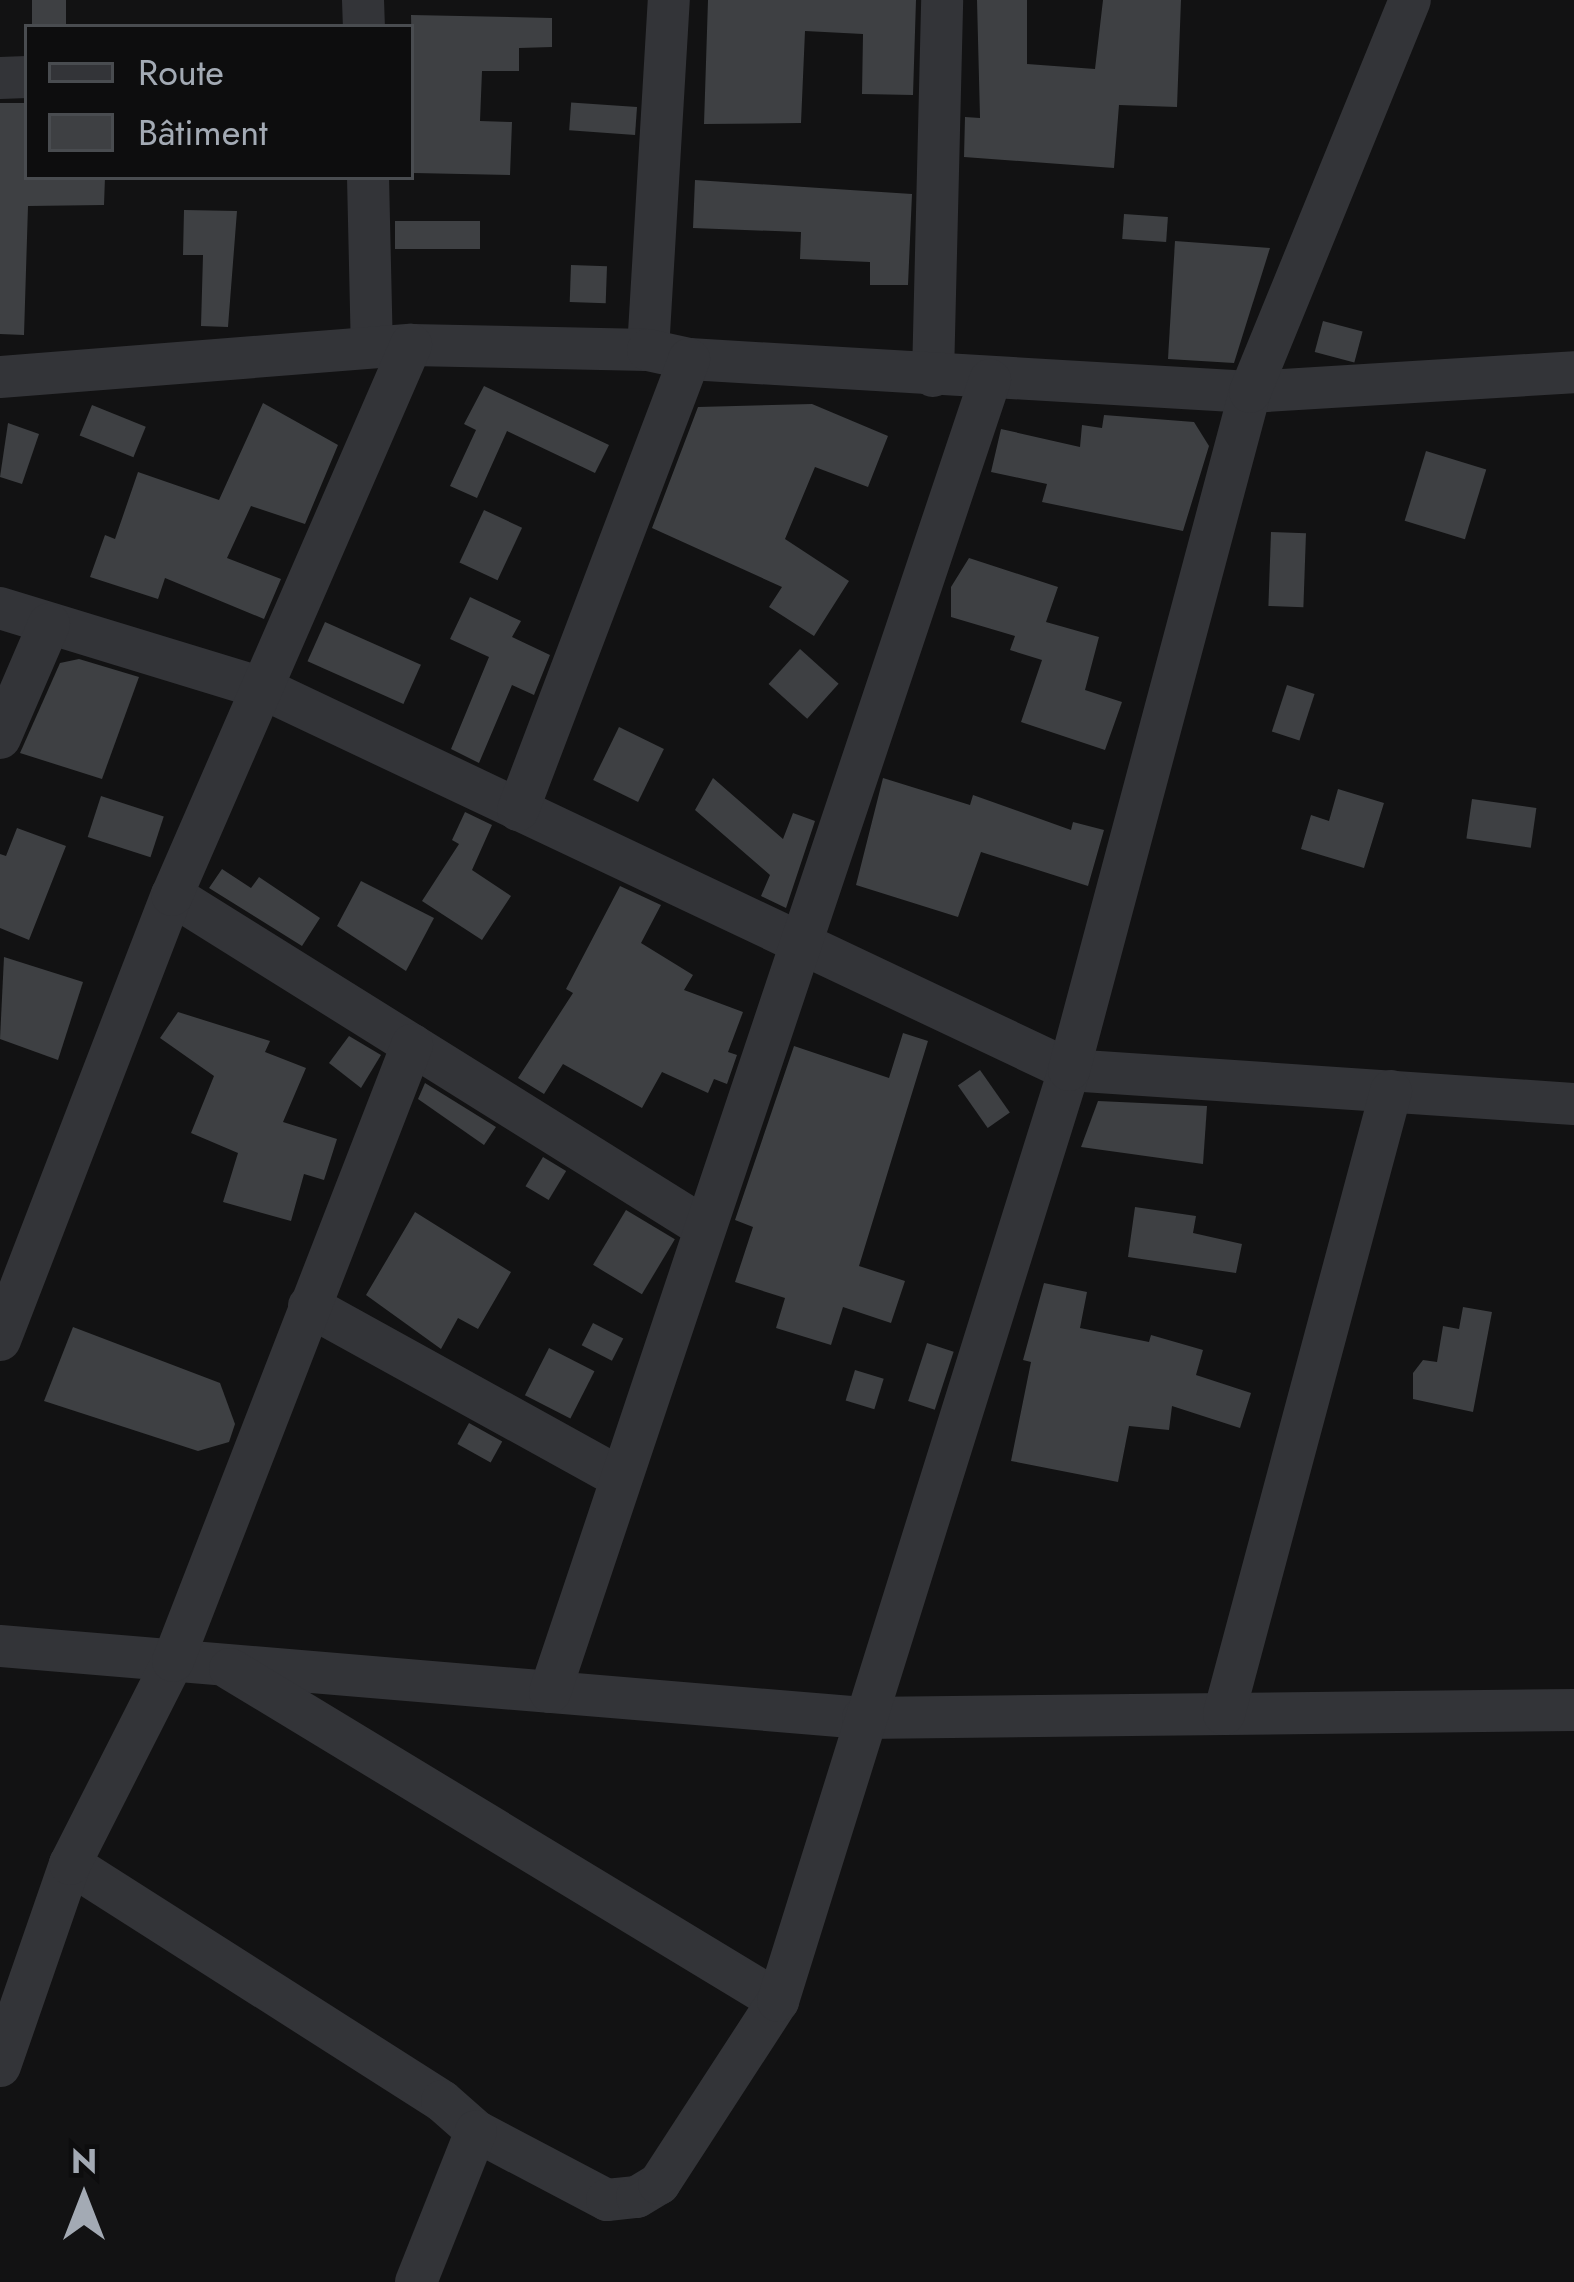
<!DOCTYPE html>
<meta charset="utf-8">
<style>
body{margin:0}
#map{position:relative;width:1574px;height:2282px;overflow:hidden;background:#121213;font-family:Jost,sans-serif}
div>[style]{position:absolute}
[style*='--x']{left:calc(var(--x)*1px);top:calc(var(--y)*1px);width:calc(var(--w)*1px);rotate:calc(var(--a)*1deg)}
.building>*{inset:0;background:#3e4043;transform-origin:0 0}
.minor>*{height:42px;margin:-21px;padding:0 21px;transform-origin:21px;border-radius:21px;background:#333438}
span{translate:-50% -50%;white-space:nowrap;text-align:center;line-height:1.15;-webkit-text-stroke:9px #0d0d0e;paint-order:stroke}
.legend{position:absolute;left:24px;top:24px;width:390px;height:156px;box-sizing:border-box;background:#0d0d0e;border:3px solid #494c50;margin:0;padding:15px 21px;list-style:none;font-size:36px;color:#a3aab4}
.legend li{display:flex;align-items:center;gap:24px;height:60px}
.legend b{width:60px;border:3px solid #494c50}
.north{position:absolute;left:24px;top:2138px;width:120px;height:120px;-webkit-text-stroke:9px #0d0d0e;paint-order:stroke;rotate:0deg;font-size:33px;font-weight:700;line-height:48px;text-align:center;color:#a3aab4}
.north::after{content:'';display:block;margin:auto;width:42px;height:54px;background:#a3aab4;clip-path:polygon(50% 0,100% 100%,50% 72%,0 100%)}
</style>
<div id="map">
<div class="building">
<div style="left:32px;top:0;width:34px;height:27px"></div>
<div style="clip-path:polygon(708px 0,916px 0,913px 95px,862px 94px,863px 34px,805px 31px,801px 123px,704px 124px)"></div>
<div style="clip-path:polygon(977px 0,1027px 0,1027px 64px,1095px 69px,1103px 0,1181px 0,1177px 107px,1119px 105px,1114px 168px,964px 157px,965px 117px,980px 118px)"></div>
<div style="clip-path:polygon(411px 15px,552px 18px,552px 47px,519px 48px,519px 71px,482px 71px,480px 121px,512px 122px,510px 175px,414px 173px)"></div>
<div style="clip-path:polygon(0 103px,25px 103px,26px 177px,105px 177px,104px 205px,28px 206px,24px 335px,0 334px)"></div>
<div style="left:637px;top:107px;width:28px;height:66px;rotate:94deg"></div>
<div style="clip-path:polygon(695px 180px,912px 194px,908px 285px,870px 285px,870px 262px,800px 259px,801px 232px,693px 228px)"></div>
<div style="clip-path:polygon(184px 210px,237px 211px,228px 327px,201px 326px,203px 255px,183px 255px)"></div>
<div style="left:1124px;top:214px;width:44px;height:25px;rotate:4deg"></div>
<div style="left:480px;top:221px;width:28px;height:85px;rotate:90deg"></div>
<div style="clip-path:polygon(1175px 241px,1270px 248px,1234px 363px,1168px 359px)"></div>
<div style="left:571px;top:265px;width:36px;height:37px;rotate:2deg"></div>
<div style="left:1323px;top:321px;width:41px;height:32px;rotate:15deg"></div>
<div style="clip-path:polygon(484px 386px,609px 445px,595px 473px,507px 431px,477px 498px,450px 486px,476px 430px,464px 424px)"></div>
<div style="clip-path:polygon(263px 403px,338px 445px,305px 524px,251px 506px,227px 558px,281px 579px,264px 619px,165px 578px,158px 599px,90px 577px,105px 535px,115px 539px,138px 472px,219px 500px)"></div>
<div style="clip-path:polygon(812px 404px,888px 436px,868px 487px,815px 467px,785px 539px,849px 581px,814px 636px,769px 607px,782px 587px,652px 528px,698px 407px)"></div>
<div style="left:92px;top:405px;width:58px;height:33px;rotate:22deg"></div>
<div style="clip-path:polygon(1104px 415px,1194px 422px,1209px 446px,1183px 531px,1042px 502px,1047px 484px,991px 472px,1001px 429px,1080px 447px,1082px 425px,1102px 428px)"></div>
<div style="clip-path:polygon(8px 423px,39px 434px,22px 484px,0 477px)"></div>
<div style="left:1426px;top:451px;width:63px;height:73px;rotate:17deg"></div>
<div style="left:484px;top:510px;width:42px;height:58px;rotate:25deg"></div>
<div style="left:1271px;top:532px;width:35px;height:74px;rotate:2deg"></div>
<div style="clip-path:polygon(969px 558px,1058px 587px,1046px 622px,1099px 637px,1085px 690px,1122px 702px,1105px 750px,1021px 722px,1042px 660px,1010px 650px,1015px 636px,951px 617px,951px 587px)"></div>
<div style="clip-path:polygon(470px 597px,521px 621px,512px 637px,550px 655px,534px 695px,512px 685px,479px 763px,451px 749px,489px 657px,450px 639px)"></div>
<div style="left:325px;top:622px;width:105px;height:43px;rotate:24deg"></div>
<div style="left:800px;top:649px;width:52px;height:47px;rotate:42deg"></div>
<div style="clip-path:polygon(79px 659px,139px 677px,102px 779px,20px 753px,60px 663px)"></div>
<div style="left:1287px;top:685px;width:29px;height:49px;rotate:18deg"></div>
<div style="left:619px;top:727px;width:50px;height:59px;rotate:26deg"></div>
<div style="clip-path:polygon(713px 778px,783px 839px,793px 813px,815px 821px,786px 908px,761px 896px,770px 875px,695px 810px)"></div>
<div style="clip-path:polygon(883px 778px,970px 805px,973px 795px,1071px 830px,1073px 822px,1104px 830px,1088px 886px,981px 852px,958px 917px,856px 885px)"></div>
<div style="clip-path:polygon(1338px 789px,1384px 803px,1364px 868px,1301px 849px,1311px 815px,1329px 821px)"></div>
<div style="left:101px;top:796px;width:66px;height:43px;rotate:18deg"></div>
<div style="left:1472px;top:799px;width:65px;height:40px;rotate:8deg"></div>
<div style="clip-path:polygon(465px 812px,492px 825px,472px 870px,511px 896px,482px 940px,422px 901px,459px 844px,452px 840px)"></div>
<div style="clip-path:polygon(17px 828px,66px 846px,29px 940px,0 928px,0 854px,6px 856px)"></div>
<div style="clip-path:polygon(222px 869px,251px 888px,259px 877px,320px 918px,302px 946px,209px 888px)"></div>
<div style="clip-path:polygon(361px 881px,434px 918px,406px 971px,337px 926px)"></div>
<div style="clip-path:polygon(620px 886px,661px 905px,641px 943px,693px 975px,684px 990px,743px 1012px,728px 1052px,737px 1055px,727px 1084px,714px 1079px,708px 1093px,662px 1072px,642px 1108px,563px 1064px,544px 1094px,518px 1078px,573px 993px,566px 989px)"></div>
<div style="clip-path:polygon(4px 957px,83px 982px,58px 1060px,0 1039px)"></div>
<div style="clip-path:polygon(178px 1012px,270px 1041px,265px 1052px,306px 1068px,283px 1122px,337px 1139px,324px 1180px,304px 1174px,291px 1221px,223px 1202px,238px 1153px,191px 1133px,214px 1076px,160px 1038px)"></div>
<div style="clip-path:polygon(903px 1033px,928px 1041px,859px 1266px,905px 1281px,891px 1323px,843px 1307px,831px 1345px,776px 1328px,785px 1298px,735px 1282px,753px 1227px,735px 1220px,794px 1046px,889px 1078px)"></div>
<div style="clip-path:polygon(349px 1036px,381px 1055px,361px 1088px,329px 1063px)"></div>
<div style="left:980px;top:1070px;width:52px;height:27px;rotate:55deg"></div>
<div style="clip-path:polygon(425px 1083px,496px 1127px,484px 1145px,418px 1099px)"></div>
<div style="clip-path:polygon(1098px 1101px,1207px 1106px,1203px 1164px,1081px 1147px)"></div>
<div style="left:543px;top:1157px;width:27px;height:34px;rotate:31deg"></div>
<div style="clip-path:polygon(1135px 1207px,1196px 1216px,1193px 1233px,1242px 1244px,1236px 1273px,1128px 1257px)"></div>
<div style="left:626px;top:1210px;width:57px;height:64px;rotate:31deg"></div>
<div style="clip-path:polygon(415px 1212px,511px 1272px,478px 1329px,458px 1318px,441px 1349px,366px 1295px)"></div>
<div style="clip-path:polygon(1044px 1283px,1087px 1292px,1080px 1328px,1149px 1342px,1151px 1335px,1203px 1350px,1196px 1375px,1251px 1393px,1240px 1428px,1172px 1406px,1169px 1430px,1129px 1426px,1118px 1482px,1011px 1461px,1031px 1362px,1023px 1360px)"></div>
<div style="clip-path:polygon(1463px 1307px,1492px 1312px,1473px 1412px,1413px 1399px,1413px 1373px,1423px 1360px,1437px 1362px,1443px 1326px,1459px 1329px)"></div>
<div style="left:593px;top:1323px;width:34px;height:25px;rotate:27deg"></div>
<div style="clip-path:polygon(73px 1327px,220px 1383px,235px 1424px,229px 1442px,198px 1451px,44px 1401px)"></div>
<div style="left:927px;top:1343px;width:28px;height:61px;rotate:18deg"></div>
<div style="left:549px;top:1348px;width:51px;height:53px;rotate:27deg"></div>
<div style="left:855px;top:1370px;width:30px;height:32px;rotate:17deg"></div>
<div style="left:469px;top:1423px;width:38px;height:24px;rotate:29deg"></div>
</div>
<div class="minor">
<div style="--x:363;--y:0;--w:27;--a:88"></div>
<div style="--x:0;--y:78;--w:27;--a:-2"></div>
<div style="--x:368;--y:177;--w:170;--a:88.7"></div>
<div style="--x:648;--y:350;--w:351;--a:-86.6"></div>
<div style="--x:933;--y:376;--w:376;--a:-88.6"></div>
<div style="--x:0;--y:377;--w:412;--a:-4.5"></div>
<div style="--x:411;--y:345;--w:237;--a:1.2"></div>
<div style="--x:648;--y:350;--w:42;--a:12.4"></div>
<div style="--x:689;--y:359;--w:562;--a:3.37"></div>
<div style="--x:1250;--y:392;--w:325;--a:-3.5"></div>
<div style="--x:0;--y:608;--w:274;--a:17"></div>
<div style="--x:262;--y:688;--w:893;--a:25.33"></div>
<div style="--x:1069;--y:1070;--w:506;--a:3.85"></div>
<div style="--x:0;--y:738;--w:124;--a:-66.7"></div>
<div style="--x:518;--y:810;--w:482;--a:-69.2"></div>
<div style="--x:172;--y:895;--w:625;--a:31.99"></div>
<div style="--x:309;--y:1306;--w:356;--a:28.9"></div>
<div style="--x:0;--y:1340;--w:477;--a:-68.9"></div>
<div style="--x:172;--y:895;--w:600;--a:-66.51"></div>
<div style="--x:0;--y:1646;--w:866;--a:4.77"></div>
<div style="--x:863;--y:1718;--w:711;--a:-0.64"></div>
<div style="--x:230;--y:1669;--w:641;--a:31.21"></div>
<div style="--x:550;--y:1692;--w:1384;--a:-71.46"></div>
<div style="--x:1224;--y:1714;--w:645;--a:-74.99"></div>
<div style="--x:70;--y:1864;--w:441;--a:32.5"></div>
<div style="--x:442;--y:2101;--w:45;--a:41.4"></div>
<div style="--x:476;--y:2131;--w:148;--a:27.8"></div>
<div style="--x:607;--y:2200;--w:30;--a:-6"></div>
<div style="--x:637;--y:2197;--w:26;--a:-31"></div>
<div style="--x:659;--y:2184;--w:218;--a:-57"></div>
<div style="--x:778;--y:2001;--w:975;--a:-72.64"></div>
<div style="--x:1069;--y:1070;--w:702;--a:-75.05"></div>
<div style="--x:1250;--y:392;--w:423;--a:-67.8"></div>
<div style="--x:0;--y:2066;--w:214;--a:-70.9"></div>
<div style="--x:70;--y:1864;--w:228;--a:-63.1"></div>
<div style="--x:173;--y:1661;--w:661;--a:-68.79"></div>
<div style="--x:416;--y:2282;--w:162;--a:-68.3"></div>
</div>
<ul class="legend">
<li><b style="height:15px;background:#333438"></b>Route</li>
<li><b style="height:33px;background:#3e4043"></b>Bâtiment</li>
</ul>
<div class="north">N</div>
</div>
